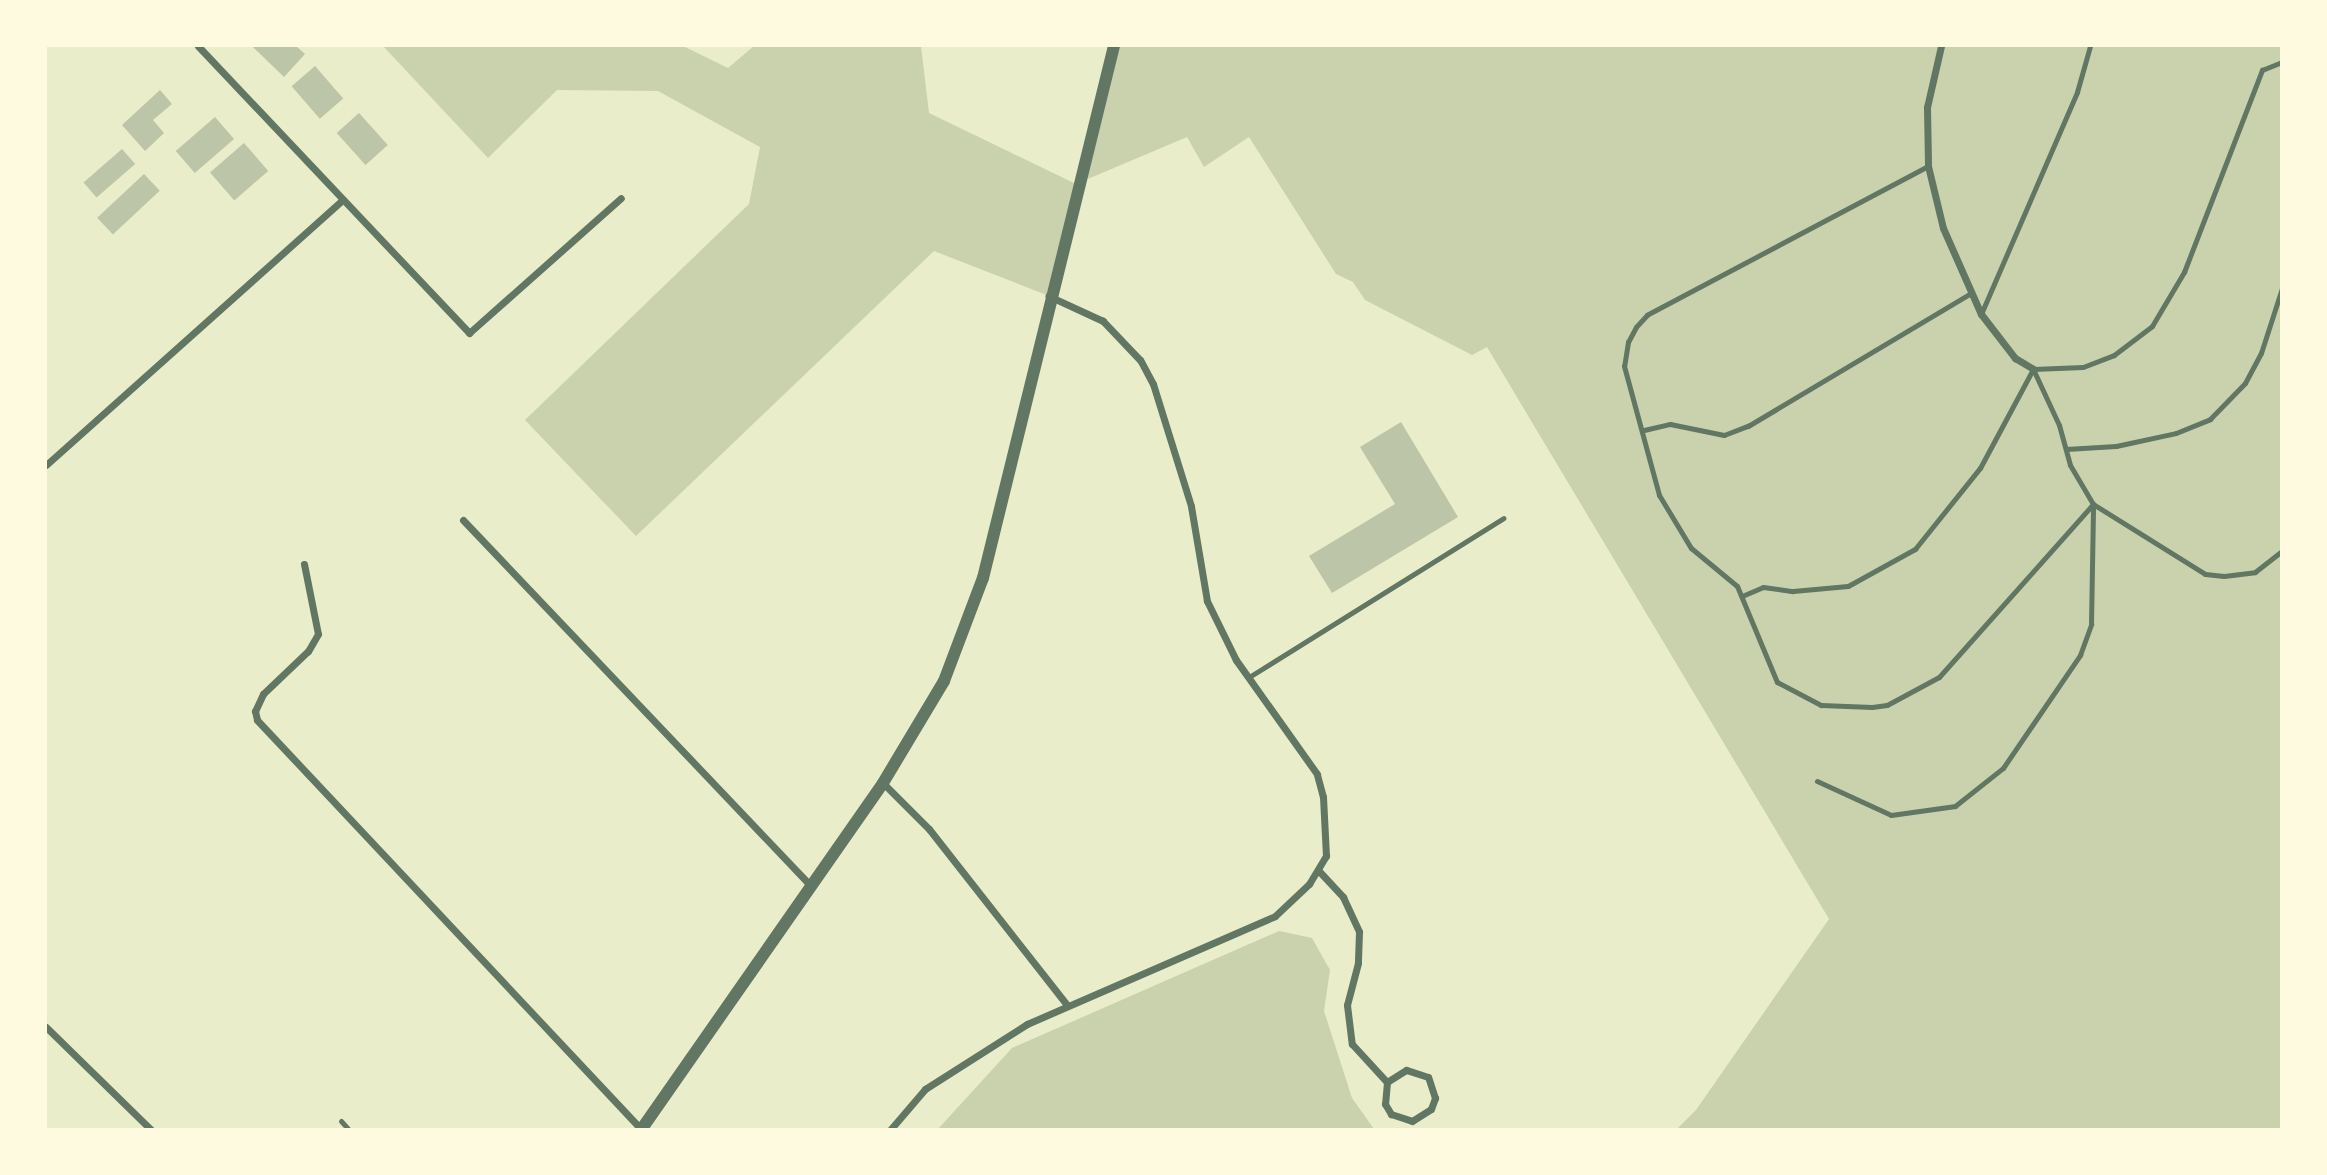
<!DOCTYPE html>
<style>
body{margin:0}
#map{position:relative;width:2327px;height:1175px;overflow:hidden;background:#e9edc9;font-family:Figtree,sans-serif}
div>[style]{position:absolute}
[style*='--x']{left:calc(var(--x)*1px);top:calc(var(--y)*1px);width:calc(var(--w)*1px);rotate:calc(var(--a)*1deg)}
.green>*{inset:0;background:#cad2ad}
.building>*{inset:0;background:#bcc5a7;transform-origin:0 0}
.service>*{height:5px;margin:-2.5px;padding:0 2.5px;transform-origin:2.5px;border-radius:2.5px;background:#617663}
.minor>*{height:7px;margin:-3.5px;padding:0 3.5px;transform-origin:3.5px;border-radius:3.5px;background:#617663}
.tertiary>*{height:12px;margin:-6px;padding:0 6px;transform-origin:6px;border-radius:6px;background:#617663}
span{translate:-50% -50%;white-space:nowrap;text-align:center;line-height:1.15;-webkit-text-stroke:5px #fefae0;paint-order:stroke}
.frame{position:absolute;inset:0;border:47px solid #fefae0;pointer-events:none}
</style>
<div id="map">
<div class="green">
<div style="clip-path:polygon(383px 46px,683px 46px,728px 68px,754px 46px,921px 46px,929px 113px,1076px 184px,1114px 46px,2281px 46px,2281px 1129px,1677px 1129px,1696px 1110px,1829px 919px,1487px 347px,1472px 355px,1365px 300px,1353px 282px,1336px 274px,1249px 137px,1204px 167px,1187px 137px,1076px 184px,1049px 296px,934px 251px,636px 536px,525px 420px,749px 204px,760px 147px,658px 91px,557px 90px,488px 158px)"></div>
<div style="clip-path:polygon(1279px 931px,1312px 938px,1330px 970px,1324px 1011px,1352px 1098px,1374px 1129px,938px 1129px,1012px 1048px)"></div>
</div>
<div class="building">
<div style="clip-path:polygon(252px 46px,296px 46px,305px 54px,284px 77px)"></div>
<div style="left:315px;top:66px;width:43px;height:31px;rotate:49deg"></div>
<div style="clip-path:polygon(160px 90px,172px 104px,153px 120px,164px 133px,145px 151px,122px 125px)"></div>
<div style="left:359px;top:113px;width:43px;height:30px;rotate:48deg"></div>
<div style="left:215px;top:117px;width:29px;height:52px;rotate:49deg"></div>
<div style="left:244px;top:143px;width:37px;height:45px;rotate:49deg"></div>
<div style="left:122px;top:149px;width:20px;height:51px;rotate:49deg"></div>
<div style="left:144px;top:174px;width:23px;height:64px;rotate:47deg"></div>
<div style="clip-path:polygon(1401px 422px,1458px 517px,1332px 593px,1309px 556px,1395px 504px,1360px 447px)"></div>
</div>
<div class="service">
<div style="--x:1928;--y:166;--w:318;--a:152.1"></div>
<div style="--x:1647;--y:315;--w:16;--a:133"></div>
<div style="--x:1636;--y:327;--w:17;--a:118"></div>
<div style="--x:1628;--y:342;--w:24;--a:99"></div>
<div style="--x:1624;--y:366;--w:134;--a:74.8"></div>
<div style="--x:1659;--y:495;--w:62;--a:58.9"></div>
<div style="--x:1691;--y:548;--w:60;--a:39.6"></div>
<div style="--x:1737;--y:586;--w:104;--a:67.4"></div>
<div style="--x:1777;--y:682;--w:50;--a:27.6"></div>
<div style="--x:1821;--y:705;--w:51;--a:2.2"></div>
<div style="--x:1872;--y:707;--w:15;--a:-8"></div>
<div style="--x:1887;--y:705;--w:59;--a:-28.3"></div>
<div style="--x:1939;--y:677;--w:232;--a:-48.3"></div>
<div style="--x:1981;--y:314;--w:242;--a:-66.6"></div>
<div style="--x:2077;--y:92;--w:48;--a:-74.2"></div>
<div style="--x:2033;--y:369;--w:50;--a:-2.3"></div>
<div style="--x:2083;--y:367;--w:33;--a:-21"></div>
<div style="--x:2114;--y:355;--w:48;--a:-37.3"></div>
<div style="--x:2152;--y:326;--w:63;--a:-59.3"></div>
<div style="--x:2184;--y:272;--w:217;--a:-68.9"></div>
<div style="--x:2262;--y:70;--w:22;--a:-22"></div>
<div style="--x:2033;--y:369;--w:62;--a:65.1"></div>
<div style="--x:2059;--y:425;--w:41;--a:74.6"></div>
<div style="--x:2070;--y:465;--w:45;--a:59.5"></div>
<div style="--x:2093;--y:504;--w:132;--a:32"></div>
<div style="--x:2205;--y:574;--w:19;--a:6"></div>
<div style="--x:2224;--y:576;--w:31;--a:-7"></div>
<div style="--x:2255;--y:572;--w:34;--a:-38"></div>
<div style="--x:1644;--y:430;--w:27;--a:-13"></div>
<div style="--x:1670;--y:424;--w:55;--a:11.5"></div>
<div style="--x:1724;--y:435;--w:26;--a:-21"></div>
<div style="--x:1748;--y:426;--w:257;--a:-30.8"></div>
<div style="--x:2066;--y:449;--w:50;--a:-3.4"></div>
<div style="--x:2116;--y:446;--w:61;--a:-12.2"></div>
<div style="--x:2176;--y:433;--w:37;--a:-22"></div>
<div style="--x:2210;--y:419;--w:50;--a:-45.8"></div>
<div style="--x:2245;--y:383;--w:34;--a:-62"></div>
<div style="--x:2261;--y:353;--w:68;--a:-72.1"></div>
<div style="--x:1742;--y:596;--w:23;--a:-23"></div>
<div style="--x:1763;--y:587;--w:30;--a:8"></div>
<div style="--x:1793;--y:591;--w:55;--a:-5.2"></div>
<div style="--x:1848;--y:586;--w:77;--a:-28.9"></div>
<div style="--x:1915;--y:549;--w:104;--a:-51.3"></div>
<div style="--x:1980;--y:468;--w:112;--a:-61.8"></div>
<div style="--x:1249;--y:677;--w:300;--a:-32"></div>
<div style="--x:1817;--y:781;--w:81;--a:24.7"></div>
<div style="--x:1891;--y:815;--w:65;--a:-8"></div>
<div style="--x:1955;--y:806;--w:61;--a:-38.4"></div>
<div style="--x:2003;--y:768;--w:137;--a:-55.7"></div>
<div style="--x:2080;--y:655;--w:33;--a:-70"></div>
<div style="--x:2091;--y:624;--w:119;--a:-89"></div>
<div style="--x:341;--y:1121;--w:12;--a:48"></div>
</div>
<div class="minor">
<div style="--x:198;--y:46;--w:395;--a:46.6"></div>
<div style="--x:469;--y:333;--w:203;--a:-41.6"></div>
<div style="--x:1941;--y:46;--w:63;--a:102.9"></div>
<div style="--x:1927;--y:107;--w:59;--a:89"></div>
<div style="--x:1928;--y:166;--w:64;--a:76.4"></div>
<div style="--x:1943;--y:228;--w:94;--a:66.2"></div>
<div style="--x:1981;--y:314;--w:56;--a:52.3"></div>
<div style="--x:2015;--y:358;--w:21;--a:31"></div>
<div style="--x:46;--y:465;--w:397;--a:-41.8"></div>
<div style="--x:463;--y:520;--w:504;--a:46.45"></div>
<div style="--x:304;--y:564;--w:71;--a:78.7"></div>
<div style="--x:318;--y:634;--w:20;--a:120"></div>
<div style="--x:308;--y:651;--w:62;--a:136.3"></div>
<div style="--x:263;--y:694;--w:19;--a:115"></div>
<div style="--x:255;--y:711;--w:9;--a:77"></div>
<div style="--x:257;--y:720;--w:561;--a:46.81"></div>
<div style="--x:883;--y:783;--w:65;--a:45"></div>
<div style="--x:929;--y:829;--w:224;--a:51.9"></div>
<div style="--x:1318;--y:870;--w:37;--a:47"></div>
<div style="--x:1343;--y:897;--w:38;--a:65"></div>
<div style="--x:1359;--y:932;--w:31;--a:92"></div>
<div style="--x:1358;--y:963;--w:43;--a:104.7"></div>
<div style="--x:1347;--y:1005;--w:39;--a:83"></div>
<div style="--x:1352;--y:1044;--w:52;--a:47.4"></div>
<div style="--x:1387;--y:1082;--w:22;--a:95"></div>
<div style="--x:1385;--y:1104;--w:12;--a:59"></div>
<div style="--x:1391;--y:1114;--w:22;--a:18"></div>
<div style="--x:1412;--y:1121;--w:22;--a:-32"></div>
<div style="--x:1431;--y:1109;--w:12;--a:-70"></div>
<div style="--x:1435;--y:1098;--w:22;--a:-108"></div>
<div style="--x:1428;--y:1077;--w:23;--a:-162"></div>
<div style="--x:1406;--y:1070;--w:22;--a:148"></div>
<div style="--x:46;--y:1027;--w:147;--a:44.4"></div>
<div style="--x:890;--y:1130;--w:54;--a:-49.5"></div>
<div style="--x:925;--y:1089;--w:121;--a:-32.5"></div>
<div style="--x:1027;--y:1024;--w:270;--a:-23.5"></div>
<div style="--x:1275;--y:916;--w:47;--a:-43.3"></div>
<div style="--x:1309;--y:884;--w:33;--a:-59"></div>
<div style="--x:1326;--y:856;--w:59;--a:-92.9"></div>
<div style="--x:1323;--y:797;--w:24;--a:-105"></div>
<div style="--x:1317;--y:774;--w:140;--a:-125.4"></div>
<div style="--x:1236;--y:660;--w:66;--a:-116.2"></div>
<div style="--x:1207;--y:601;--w:96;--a:-99.6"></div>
<div style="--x:1191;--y:506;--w:128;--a:-107.3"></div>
<div style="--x:1153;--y:384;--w:27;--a:-118"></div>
<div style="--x:1140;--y:360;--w:54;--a:-133.5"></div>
<div style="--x:1103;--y:321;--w:60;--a:-155.2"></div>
</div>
<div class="tertiary">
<div style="--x:641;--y:1130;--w:423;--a:-55.1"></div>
<div style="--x:883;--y:783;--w:119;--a:-59.1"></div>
<div style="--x:944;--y:681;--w:110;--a:-69.3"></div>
<div style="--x:983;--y:578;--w:548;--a:-76.17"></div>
</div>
<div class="frame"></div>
</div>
